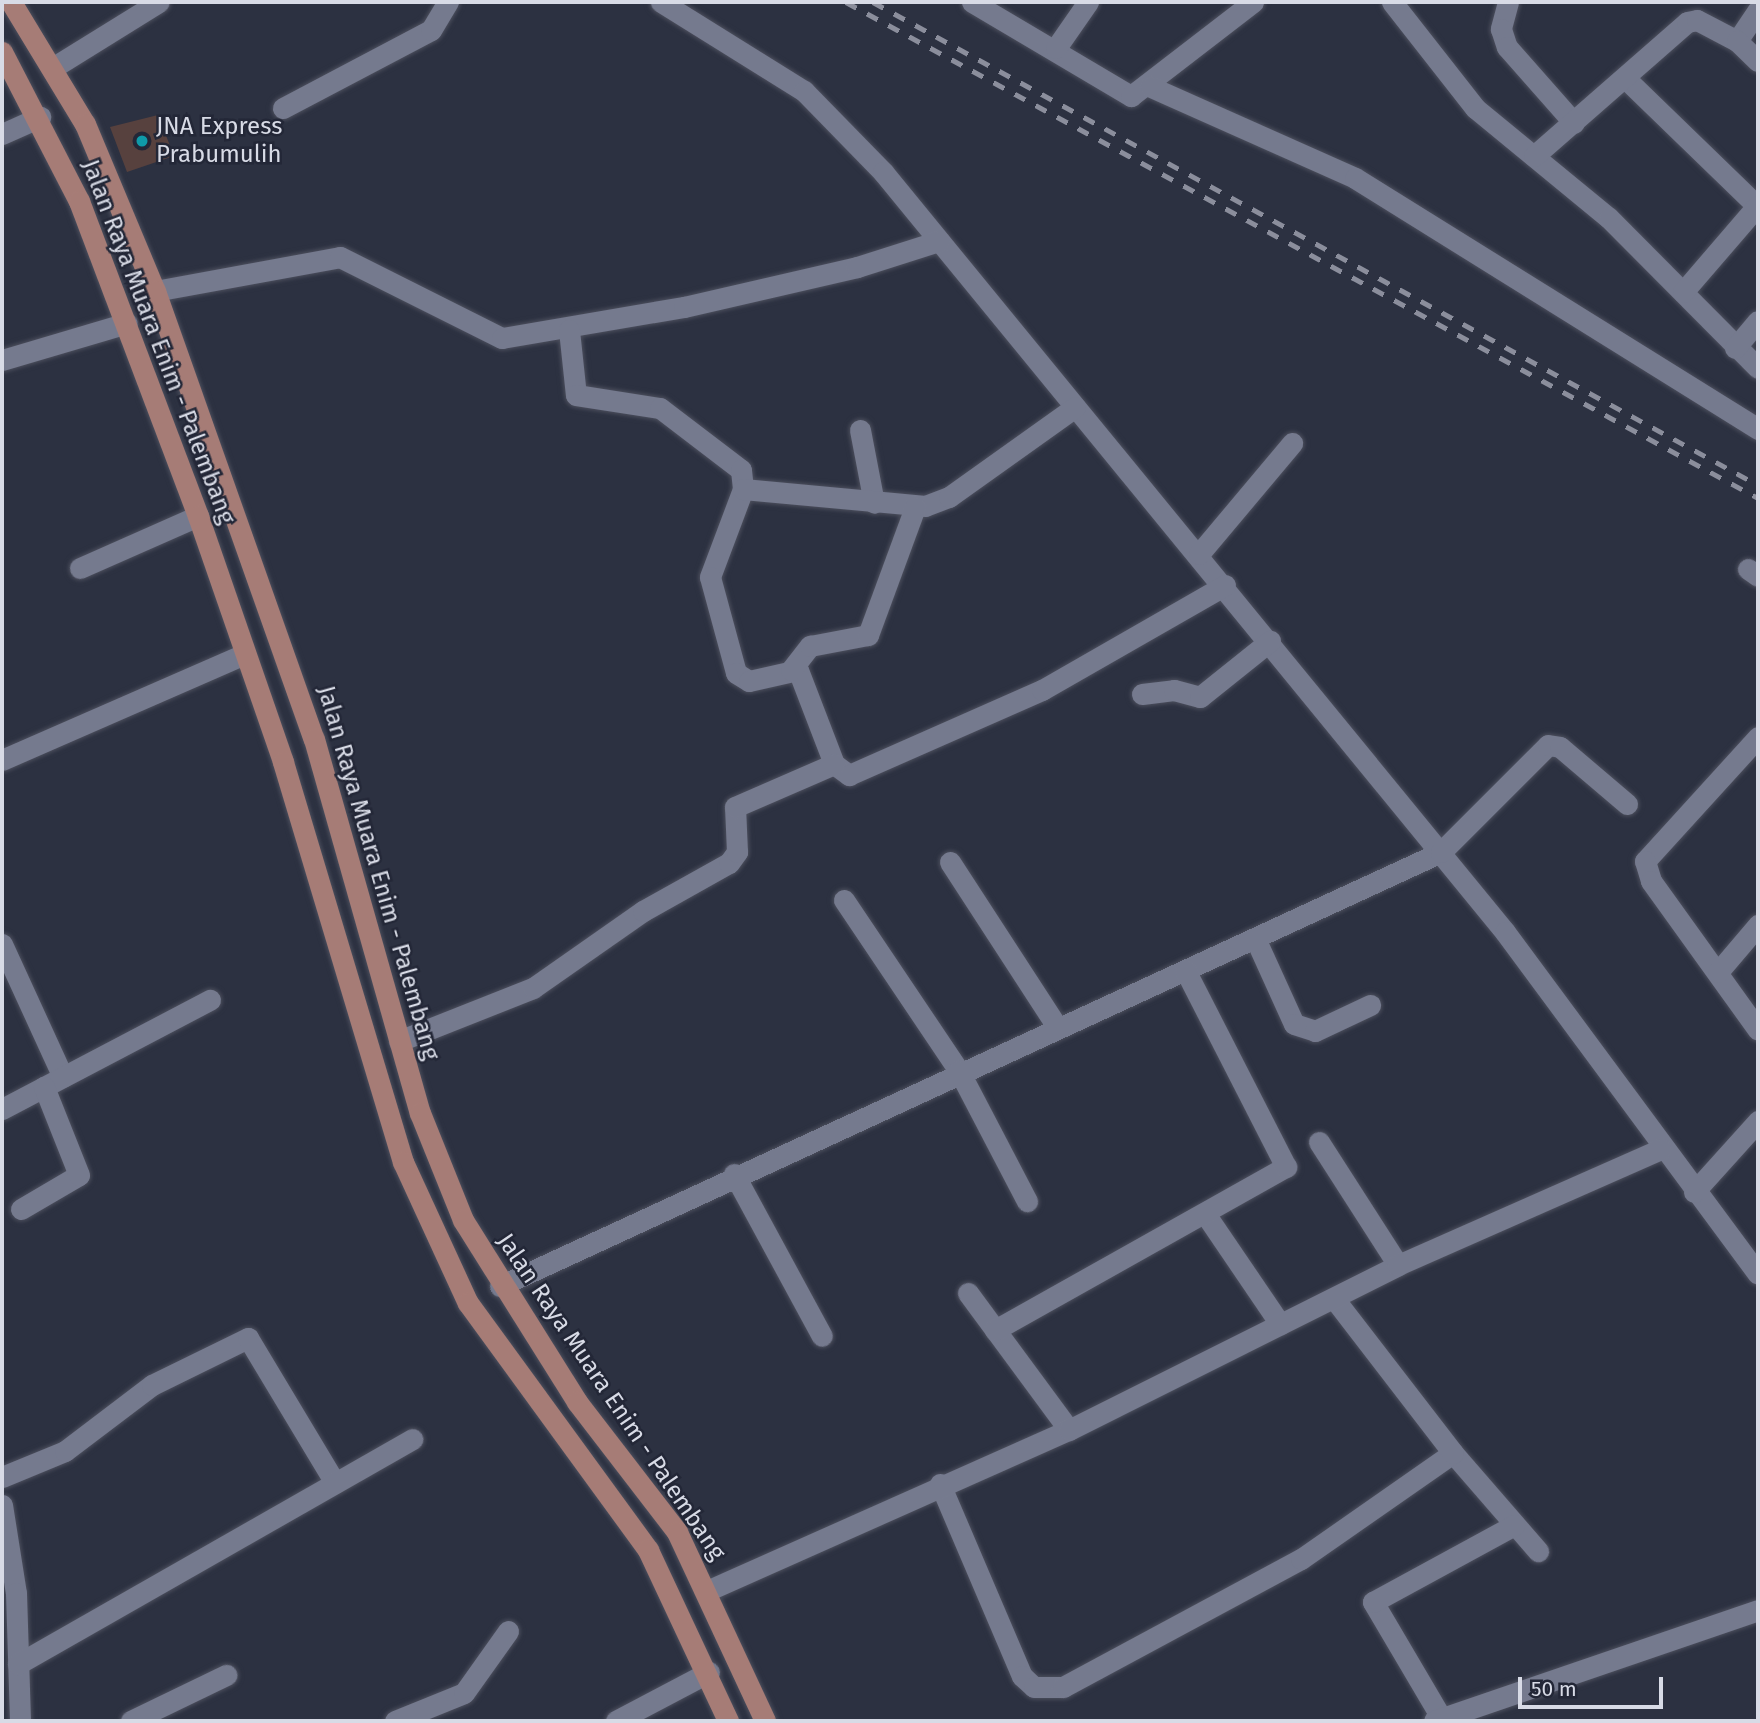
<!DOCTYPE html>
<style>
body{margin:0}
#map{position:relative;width:1760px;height:1723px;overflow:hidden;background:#2c3141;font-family:"Fira Sans",sans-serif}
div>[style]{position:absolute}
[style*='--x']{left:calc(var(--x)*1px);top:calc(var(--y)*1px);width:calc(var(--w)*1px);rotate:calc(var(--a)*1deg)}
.building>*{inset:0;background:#57413e}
.roads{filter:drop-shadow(0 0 2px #4c4f5d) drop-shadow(0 0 2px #4c4f5d)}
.minor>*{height:21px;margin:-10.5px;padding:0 10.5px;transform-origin:10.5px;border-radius:10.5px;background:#757a8e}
.major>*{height:21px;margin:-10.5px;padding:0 10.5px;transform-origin:10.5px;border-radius:10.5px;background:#a67c76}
.rail>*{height:5px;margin-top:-2.5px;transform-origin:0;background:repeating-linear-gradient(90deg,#8b8e9c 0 12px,transparent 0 24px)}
.dots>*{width:19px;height:19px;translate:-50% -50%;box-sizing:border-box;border:4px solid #232737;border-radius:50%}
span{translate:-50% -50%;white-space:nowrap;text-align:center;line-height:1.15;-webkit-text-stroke:5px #232737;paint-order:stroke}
.poi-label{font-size:24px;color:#d8dbe6}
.left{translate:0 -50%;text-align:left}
.street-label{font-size:24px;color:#d8dbe6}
.frame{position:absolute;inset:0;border:4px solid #d8dbe6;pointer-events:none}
.scale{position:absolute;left:1518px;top:1677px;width:145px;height:32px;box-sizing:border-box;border:4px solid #d8dbe6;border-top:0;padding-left:9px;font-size:21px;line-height:24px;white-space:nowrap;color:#d8dbe6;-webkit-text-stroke:5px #232737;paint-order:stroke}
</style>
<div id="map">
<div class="building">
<div style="clip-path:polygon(158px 115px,174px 156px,127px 172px,110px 127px)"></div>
</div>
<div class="roads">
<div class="minor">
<div style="--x:661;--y:2;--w:168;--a:31.9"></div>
<div style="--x:804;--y:91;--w:113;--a:45.7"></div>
<div style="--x:883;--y:172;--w:982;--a:50.7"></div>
<div style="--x:1505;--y:932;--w:425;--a:53.5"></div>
<div style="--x:972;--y:2;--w:185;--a:30.6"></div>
<div style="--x:1131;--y:96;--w:154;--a:-37.6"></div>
<div style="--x:1392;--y:2;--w:135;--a:51.9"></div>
<div style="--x:1475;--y:108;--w:173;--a:39.4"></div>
<div style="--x:1609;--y:218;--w:211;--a:45.2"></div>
<div style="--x:1508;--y:2;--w:28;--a:105"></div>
<div style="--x:1501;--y:29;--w:19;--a:72"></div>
<div style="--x:1507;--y:47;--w:101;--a:48.6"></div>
<div style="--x:1737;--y:41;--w:37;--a:-56"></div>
<div style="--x:1056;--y:48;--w:56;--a:-55.2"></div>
<div style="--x:54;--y:67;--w:123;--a:-31.8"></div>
<div style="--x:1626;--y:79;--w:184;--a:44.1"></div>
<div style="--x:1151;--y:87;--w:223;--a:24"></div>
<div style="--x:1355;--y:178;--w:475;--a:31.9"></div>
<div style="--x:283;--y:108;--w:167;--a:-27.8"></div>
<div style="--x:431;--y:30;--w:33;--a:-59"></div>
<div style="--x:2;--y:134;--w:42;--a:-24.1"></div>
<div style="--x:1534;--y:156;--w:203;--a:-41.2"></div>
<div style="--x:1687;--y:22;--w:10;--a:-11"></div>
<div style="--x:1697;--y:20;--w:45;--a:27.7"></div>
<div style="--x:1737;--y:41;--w:29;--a:44"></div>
<div style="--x:155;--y:291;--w:188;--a:-10.4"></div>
<div style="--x:340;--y:257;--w:181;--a:26.6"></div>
<div style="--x:502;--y:338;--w:185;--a:-9.7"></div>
<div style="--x:684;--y:307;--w:178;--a:-13"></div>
<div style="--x:857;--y:267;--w:86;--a:-17.6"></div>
<div style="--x:1683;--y:292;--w:113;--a:-49.3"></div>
<div style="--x:569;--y:330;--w:65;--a:83.9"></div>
<div style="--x:576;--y:395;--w:85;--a:8.8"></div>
<div style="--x:660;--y:408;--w:102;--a:37.4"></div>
<div style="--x:741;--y:470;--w:19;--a:84"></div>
<div style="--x:743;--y:489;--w:94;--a:110.6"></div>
<div style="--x:710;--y:577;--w:99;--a:74.8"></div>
<div style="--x:736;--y:673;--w:15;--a:32"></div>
<div style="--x:749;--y:681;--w:50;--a:-12.7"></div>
<div style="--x:798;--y:670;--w:101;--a:69"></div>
<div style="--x:834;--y:764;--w:19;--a:36"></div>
<div style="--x:849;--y:775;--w:211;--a:-23.8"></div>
<div style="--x:1042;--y:690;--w:211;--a:-29.8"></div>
<div style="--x:1735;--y:348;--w:35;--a:-50"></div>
<div style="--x:2;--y:360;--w:130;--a:-16.5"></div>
<div style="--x:860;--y:430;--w:74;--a:79.1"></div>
<div style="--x:743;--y:489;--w:183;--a:5.3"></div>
<div style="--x:925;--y:506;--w:26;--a:-21"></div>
<div style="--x:949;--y:497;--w:155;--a:-35.5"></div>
<div style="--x:1199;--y:554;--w:145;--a:-50"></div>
<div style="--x:80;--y:568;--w:129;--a:-23.8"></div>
<div style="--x:1748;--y:569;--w:12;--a:35"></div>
<div style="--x:791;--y:670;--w:31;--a:-52"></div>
<div style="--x:810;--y:646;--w:59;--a:-10.7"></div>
<div style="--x:868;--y:635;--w:136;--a:-69.8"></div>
<div style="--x:1142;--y:694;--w:32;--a:-7"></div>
<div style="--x:1174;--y:690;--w:27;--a:15"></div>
<div style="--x:1200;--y:697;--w:90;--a:-38.7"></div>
<div style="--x:1758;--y:737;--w:168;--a:132.3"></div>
<div style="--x:1645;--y:861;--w:21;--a:73"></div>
<div style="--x:1651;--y:881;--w:183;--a:54.3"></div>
<div style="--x:2;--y:760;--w:265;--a:-23.6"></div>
<div style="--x:950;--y:862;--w:198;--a:57"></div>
<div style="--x:844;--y:900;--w:206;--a:56.1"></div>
<div style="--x:959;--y:1071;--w:147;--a:62.4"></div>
<div style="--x:1255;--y:938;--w:94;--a:65.6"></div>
<div style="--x:1294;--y:1024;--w:22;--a:18"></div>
<div style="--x:1315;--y:1031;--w:61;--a:-25.3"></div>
<div style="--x:2;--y:944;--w:146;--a:65.4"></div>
<div style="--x:1718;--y:972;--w:62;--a:-49.6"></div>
<div style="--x:399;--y:1041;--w:144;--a:-21.6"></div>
<div style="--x:533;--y:988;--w:134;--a:-35"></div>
<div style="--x:643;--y:911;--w:98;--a:-29.2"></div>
<div style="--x:729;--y:863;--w:14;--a:-54"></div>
<div style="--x:737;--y:852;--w:45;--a:-92.5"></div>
<div style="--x:735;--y:807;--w:108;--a:-23.5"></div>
<div style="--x:2;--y:1109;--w:235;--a:-27.7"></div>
<div style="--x:1319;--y:1142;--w:146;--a:57.3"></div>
<div style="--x:734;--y:1174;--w:184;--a:61.5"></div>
<div style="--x:1694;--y:1192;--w:96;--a:-48"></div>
<div style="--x:21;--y:1209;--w:67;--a:-30.4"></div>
<div style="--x:79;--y:1175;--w:95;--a:-111.7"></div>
<div style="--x:1206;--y:1215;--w:132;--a:55.8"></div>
<div style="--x:500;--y:1286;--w:1036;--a:-24.76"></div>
<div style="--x:1441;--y:852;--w:151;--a:-45"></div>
<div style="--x:1548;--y:745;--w:12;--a:9"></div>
<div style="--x:1560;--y:747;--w:88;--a:40.4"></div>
<div style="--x:968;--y:1293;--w:170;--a:53.6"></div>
<div style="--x:995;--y:1330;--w:334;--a:-29.3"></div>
<div style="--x:1286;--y:1167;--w:221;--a:-117.1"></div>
<div style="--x:1453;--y:1453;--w:130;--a:49.1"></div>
<div style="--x:2;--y:1477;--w:68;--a:-22.4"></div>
<div style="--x:65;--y:1451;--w:109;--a:-37.2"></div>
<div style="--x:152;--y:1385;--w:107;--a:-26.1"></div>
<div style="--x:248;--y:1338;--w:169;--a:59"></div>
<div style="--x:940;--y:1484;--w:209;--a:66.9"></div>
<div style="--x:1022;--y:1676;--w:16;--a:43"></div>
<div style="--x:1034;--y:1687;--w:29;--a:0"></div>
<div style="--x:1063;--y:1687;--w:270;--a:-28.3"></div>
<div style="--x:1301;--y:1559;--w:185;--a:-34.9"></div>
<div style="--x:1453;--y:1453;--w:193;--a:-127.6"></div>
<div style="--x:2;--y:1505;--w:89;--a:81"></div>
<div style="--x:16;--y:1593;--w:128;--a:88.2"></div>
<div style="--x:709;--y:1590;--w:394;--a:-24"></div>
<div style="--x:1069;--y:1430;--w:368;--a:-26.6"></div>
<div style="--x:1398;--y:1265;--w:287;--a:-23.8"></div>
<div style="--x:18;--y:1664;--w:454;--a:-29.7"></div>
<div style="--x:1442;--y:1719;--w:136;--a:-120.5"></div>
<div style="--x:1373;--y:1602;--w:161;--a:-28.6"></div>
<div style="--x:131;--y:1721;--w:106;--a:-25.8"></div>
<div style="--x:395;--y:1721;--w:74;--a:-22.1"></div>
<div style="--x:464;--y:1693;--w:76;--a:-54.6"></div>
<div style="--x:616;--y:1721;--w:105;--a:-27.8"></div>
<div style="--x:1434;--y:1721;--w:342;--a:-18.9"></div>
</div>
<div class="major">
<div style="--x:11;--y:2;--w:143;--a:58.8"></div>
<div style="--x:85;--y:124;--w:181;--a:67.3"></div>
<div style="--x:155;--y:291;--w:475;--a:70.5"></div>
<div style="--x:314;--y:739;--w:389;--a:74.2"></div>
<div style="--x:420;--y:1113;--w:115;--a:68.1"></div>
<div style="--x:463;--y:1220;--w:215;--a:57.9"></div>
<div style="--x:577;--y:1402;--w:164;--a:52.4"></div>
<div style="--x:677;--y:1532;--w:208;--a:65"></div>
<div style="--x:2;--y:52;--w:168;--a:62.7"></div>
<div style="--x:79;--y:201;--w:337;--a:69.3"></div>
<div style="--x:198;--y:516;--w:260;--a:70.9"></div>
<div style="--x:283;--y:762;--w:418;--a:73.3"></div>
<div style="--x:403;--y:1162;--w:155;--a:65.3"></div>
<div style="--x:468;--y:1303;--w:306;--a:53.9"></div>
<div style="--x:648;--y:1550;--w:189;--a:64.9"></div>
</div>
</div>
<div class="rail">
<div style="--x:846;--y:2;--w:1038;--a:28.54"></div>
<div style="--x:873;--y:2;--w:1008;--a:28.62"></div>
</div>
<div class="dots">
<div style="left:142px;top:141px;background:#0f9aa8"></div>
</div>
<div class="poi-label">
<span class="left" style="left:156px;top:141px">JNA Express<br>Prabumulih</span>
</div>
<div class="street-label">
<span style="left:158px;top:342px;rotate:69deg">Jalan Raya Muara Enim - Palembang</span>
<span style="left:378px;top:873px;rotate:74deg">Jalan Raya Muara Enim - Palembang</span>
<span style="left:611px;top:1397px;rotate:56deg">Jalan Raya Muara Enim - Palembang</span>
</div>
<div class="frame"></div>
<div class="scale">50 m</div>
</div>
